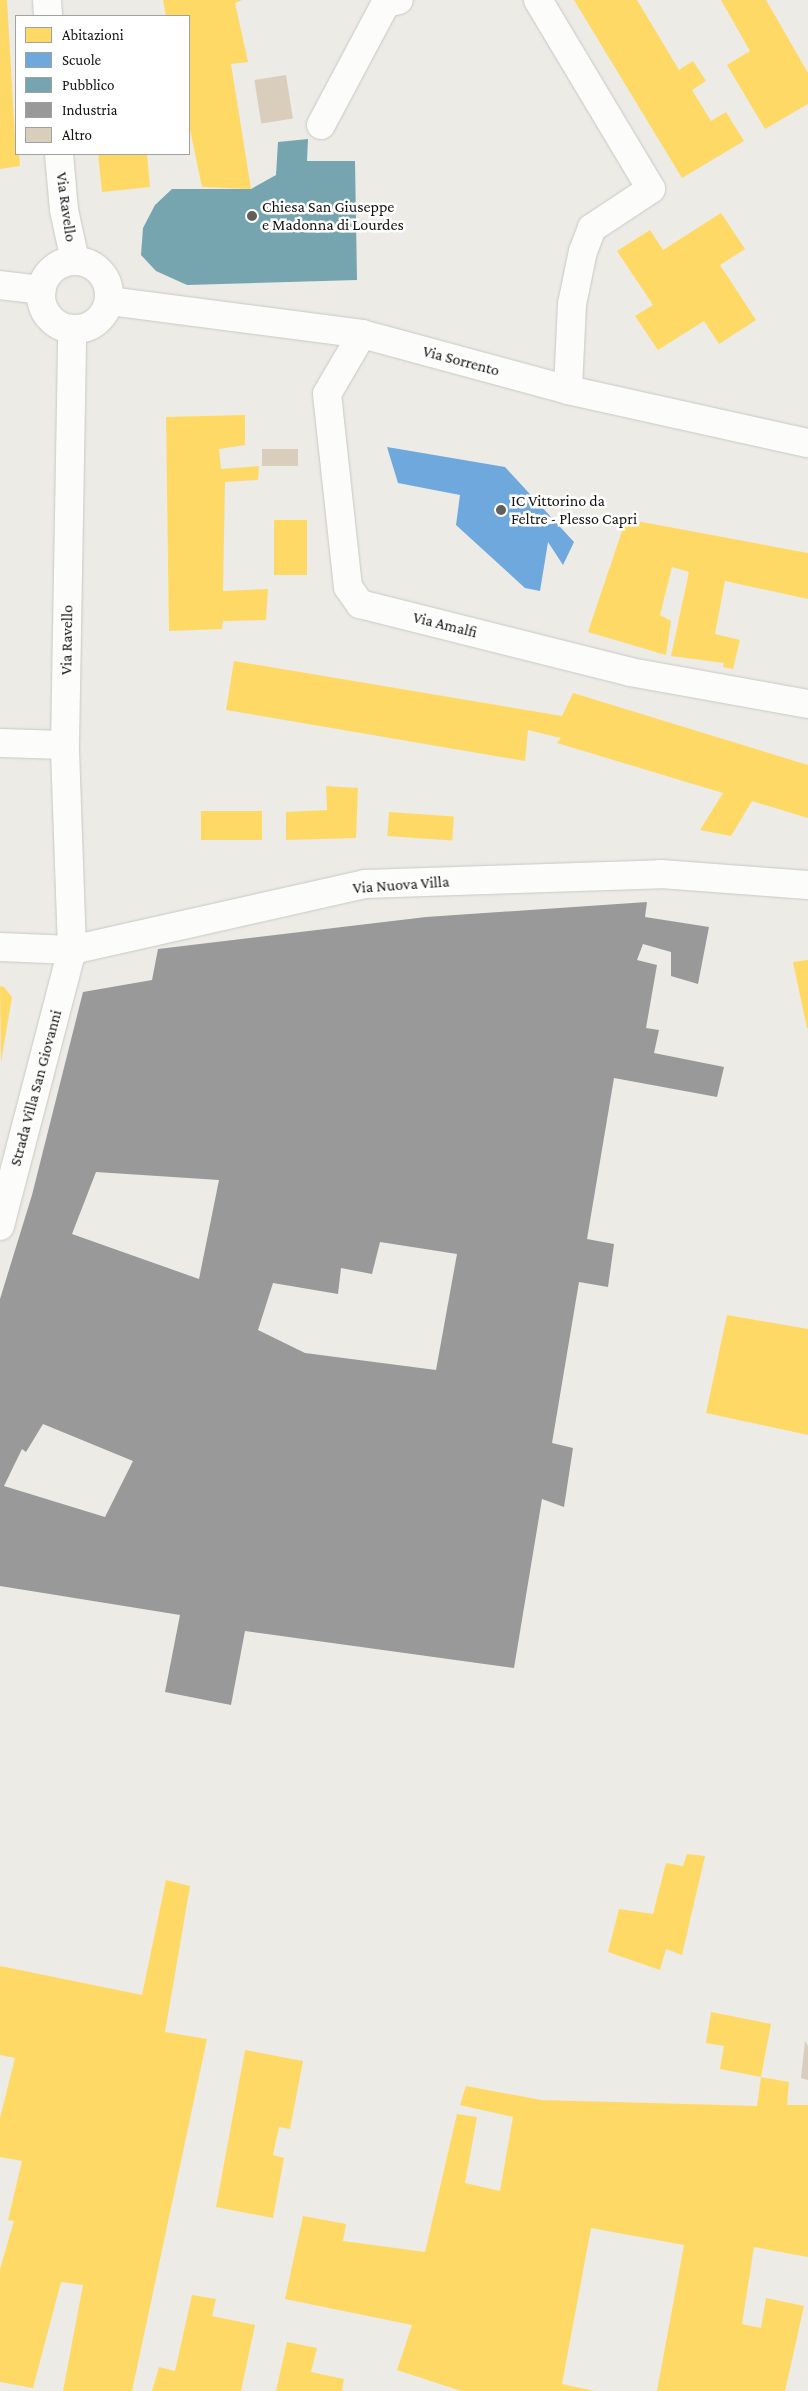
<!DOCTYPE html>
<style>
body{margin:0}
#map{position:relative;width:808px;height:2391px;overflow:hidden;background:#ecebe6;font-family:"Crimson Pro",serif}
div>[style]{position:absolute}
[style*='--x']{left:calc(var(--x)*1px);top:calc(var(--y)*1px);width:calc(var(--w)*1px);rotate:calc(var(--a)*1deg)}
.homes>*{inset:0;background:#ffd966;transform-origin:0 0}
.schools>*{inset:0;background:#6fa8dc}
.public>*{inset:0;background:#76a5af}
.industry>*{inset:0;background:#999}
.building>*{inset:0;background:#d9cdbb;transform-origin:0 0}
.roads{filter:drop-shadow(0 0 1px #c9c8c4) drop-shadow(0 0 1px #c9c8c4)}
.minor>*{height:28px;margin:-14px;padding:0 14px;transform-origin:14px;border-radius:14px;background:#fcfcfb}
.minor>.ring{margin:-14px;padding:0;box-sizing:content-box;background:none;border:28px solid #fcfcfb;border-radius:50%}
.dots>*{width:14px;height:14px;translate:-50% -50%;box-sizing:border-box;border:2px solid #fff;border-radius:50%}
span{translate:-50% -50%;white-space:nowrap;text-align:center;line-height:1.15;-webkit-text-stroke:5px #fff;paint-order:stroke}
.street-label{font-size:16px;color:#131310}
.poi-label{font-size:16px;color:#131310}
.left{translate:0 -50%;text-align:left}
.legend{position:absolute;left:15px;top:15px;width:175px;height:140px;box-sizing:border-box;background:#fff;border:1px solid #a1a19f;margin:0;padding:6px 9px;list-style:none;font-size:15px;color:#131310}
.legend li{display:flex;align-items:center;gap:10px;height:25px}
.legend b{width:25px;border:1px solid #a1a19f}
</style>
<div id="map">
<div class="homes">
<div style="clip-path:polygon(0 0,7px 0,16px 154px,19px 154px,20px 166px,0 169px)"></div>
<div style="clip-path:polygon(163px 0,242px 0,235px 3px,248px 62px,231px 64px,251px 189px,202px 187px,189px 125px,189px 16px,166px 16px)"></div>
<div style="clip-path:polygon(574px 0,637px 0,679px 70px,693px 61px,706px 81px,692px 90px,711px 121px,726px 112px,744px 141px,682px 178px)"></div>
<div style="clip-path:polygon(721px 0,766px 0,808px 73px,808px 104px,765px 129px,727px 65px,750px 51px)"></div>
<div style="clip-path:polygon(98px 154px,147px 154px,150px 187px,102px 192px)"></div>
<div style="clip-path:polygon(721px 213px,745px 249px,720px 265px,756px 320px,719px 344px,704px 321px,658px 350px,635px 316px,653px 305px,617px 251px,650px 230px,663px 250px)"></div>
<div style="clip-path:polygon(245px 415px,245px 445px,219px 449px,221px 469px,259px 466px,258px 480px,225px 482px,223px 591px,268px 589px,266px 620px,223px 621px,222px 629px,169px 631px,166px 417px)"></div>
<div style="clip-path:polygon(626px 519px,808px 553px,808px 599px,725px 581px,715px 634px,740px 640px,733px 669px,723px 667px,724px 663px,671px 656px,689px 572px,672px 567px,660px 615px,671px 621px,666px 655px,588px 632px)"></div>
<div style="left:274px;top:520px;width:33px;height:55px"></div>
<div style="clip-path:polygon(234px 661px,562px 716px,573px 693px,808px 765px,808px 818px,752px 801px,731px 836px,700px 830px,723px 793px,557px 743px,561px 738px,528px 730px,525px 761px,226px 710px)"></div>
<div style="clip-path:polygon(326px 786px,358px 788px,356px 838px,286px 840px,286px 812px,327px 810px)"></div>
<div style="left:201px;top:811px;width:61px;height:29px"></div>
<div style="left:389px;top:812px;width:65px;height:24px;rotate:4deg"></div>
<div style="clip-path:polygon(808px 960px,808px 1028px,807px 1028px,793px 962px)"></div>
<div style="clip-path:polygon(0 986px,4px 987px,12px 997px,1px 1062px)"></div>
<div style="clip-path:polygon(727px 1315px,808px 1329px,808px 1435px,706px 1413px)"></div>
<div style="clip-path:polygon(687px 1854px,705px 1856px,682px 1955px,666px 1949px,660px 1970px,608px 1952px,619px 1909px,653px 1914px,666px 1863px,683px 1866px)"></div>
<div style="clip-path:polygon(166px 1880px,190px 1886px,165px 2032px,207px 2039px,132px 2391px,63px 2391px,83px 2285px,61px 2282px,33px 2388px,0 2382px,0 2269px,14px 2221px,8px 2220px,22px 2161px,0 2157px,0 2118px,15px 2058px,0 2055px,0 1966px,142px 1995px)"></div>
<div style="clip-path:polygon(711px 2012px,771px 2024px,761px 2077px,720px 2069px,724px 2046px,706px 2043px)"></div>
<div style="clip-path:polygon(245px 2050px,303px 2061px,290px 2129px,279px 2127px,273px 2155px,284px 2158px,273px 2218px,216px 2207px)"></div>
<div style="clip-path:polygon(761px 2077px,789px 2082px,787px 2105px,808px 2105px,808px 2257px,754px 2247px,742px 2324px,761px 2328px,766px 2298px,804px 2306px,785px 2391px,657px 2391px,684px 2245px,591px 2228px,562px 2384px,595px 2391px,461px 2391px,397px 2370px,412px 2325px,285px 2299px,303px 2216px,346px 2224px,343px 2241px,425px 2252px,457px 2114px,477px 2117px,465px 2183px,500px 2191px,513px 2117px,460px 2105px,466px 2086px,541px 2100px,757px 2106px)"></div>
<div style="clip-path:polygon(192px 2295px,216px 2299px,212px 2316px,255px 2325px,241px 2391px,152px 2391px,159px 2367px,175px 2371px)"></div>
<div style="clip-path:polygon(287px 2342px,317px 2348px,311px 2372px,344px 2379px,342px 2391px,276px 2391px)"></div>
</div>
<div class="schools">
<div style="clip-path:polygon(387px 447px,505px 467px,574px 542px,563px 565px,548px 542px,540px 591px,525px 588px,456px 525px,460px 495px,398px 483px)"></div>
</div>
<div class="public">
<div style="clip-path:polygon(308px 139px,307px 161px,355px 161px,357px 280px,187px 285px,156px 271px,141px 255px,143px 228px,155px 205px,172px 189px,251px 189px,276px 175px,278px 142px)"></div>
</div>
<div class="industry">
<div style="clip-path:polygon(evenodd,647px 902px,645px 917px,709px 927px,698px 984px,671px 976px,671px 952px,643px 944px,637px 960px,657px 965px,646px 1028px,659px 1030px,654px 1053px,724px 1067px,717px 1097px,614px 1078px,587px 1239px,614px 1244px,608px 1287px,579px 1282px,552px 1443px,573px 1448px,564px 1507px,542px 1499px,514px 1668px,245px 1631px,231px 1705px,165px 1692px,180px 1615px,0 1586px,0 1299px,32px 1195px,83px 992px,152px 980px,158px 949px,426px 917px,647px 902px,96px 1172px,219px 1180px,199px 1279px,72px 1234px,96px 1172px,647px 902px,380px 1242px,457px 1254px,436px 1370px,305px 1353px,258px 1330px,273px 1283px,338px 1294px,341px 1268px,372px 1274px,380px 1242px,647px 902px,43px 1424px,133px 1461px,105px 1517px,4px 1486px,22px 1449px,26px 1452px,43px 1424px)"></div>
</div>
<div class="building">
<div style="left:286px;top:75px;width:44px;height:32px;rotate:81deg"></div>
<div style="left:298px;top:449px;width:17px;height:36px;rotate:90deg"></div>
<div style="clip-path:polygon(805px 2041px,808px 2046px,808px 2080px,801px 2078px)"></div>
</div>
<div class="roads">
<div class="minor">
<div style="--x:47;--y:0;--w:16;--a:86"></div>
<div style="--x:538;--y:0;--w:220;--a:59.1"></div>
<div style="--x:651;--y:189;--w:71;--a:146.5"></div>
<div style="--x:592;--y:228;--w:25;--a:111"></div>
<div style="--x:583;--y:251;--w:54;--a:101.7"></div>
<div style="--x:572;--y:304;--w:86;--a:92.7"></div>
<div style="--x:321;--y:125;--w:138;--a:-62"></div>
<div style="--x:386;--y:3;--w:13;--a:-13"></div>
<div style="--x:59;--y:154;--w:56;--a:84.9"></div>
<div style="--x:64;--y:210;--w:52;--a:77.8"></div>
<div class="ring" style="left:41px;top:261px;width:40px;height:40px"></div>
<div style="--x:0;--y:285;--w:42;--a:6.8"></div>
<div style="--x:109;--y:301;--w:255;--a:7.4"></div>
<div style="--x:362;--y:334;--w:213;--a:15.2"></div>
<div style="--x:568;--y:390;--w:246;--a:12.5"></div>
<div style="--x:362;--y:334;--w:69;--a:120.3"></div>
<div style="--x:327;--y:394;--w:194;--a:83.8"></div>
<div style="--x:348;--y:587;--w:21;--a:55"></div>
<div style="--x:360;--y:604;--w:278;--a:14.1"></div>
<div style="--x:630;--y:672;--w:181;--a:10.2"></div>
<div style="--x:0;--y:743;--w:65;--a:1.8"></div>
<div style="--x:0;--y:947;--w:72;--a:2.4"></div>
<div style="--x:72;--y:950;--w:300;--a:-12.7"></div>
<div style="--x:365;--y:884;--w:296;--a:-1.9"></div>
<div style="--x:661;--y:874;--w:147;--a:4.3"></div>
<div style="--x:0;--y:1226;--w:285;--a:-75.4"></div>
<div style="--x:72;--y:950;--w:205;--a:-92"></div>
<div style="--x:65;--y:745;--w:416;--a:-89"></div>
</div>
</div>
<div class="dots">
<div style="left:252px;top:216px;background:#5f5f5b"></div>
<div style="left:501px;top:510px;background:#5f5f5b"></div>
</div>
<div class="street-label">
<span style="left:66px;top:207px;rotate:82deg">Via Ravello</span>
<span style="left:461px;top:361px;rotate:15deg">Via Sorrento</span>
<span style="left:445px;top:625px;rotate:14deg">Via Amalfi</span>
<span style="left:67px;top:640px;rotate:-89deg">Via Ravello</span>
<span style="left:401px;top:885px;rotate:-4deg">Via Nuova Villa</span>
<span style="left:36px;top:1088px;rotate:-75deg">Strada Villa San Giovanni</span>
</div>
<div class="poi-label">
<span class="left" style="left:262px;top:216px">Chiesa San Giuseppe<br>e Madonna di Lourdes</span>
<span class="left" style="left:511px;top:510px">IC Vittorino da<br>Feltre - Plesso Capri</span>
</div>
<ul class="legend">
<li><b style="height:14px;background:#ffd966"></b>Abitazioni</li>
<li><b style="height:14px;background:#6fa8dc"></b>Scuole</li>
<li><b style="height:14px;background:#76a5af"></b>Pubblico</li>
<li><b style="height:14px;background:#999"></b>Industria</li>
<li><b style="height:14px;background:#d9cdbb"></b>Altro</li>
</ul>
</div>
